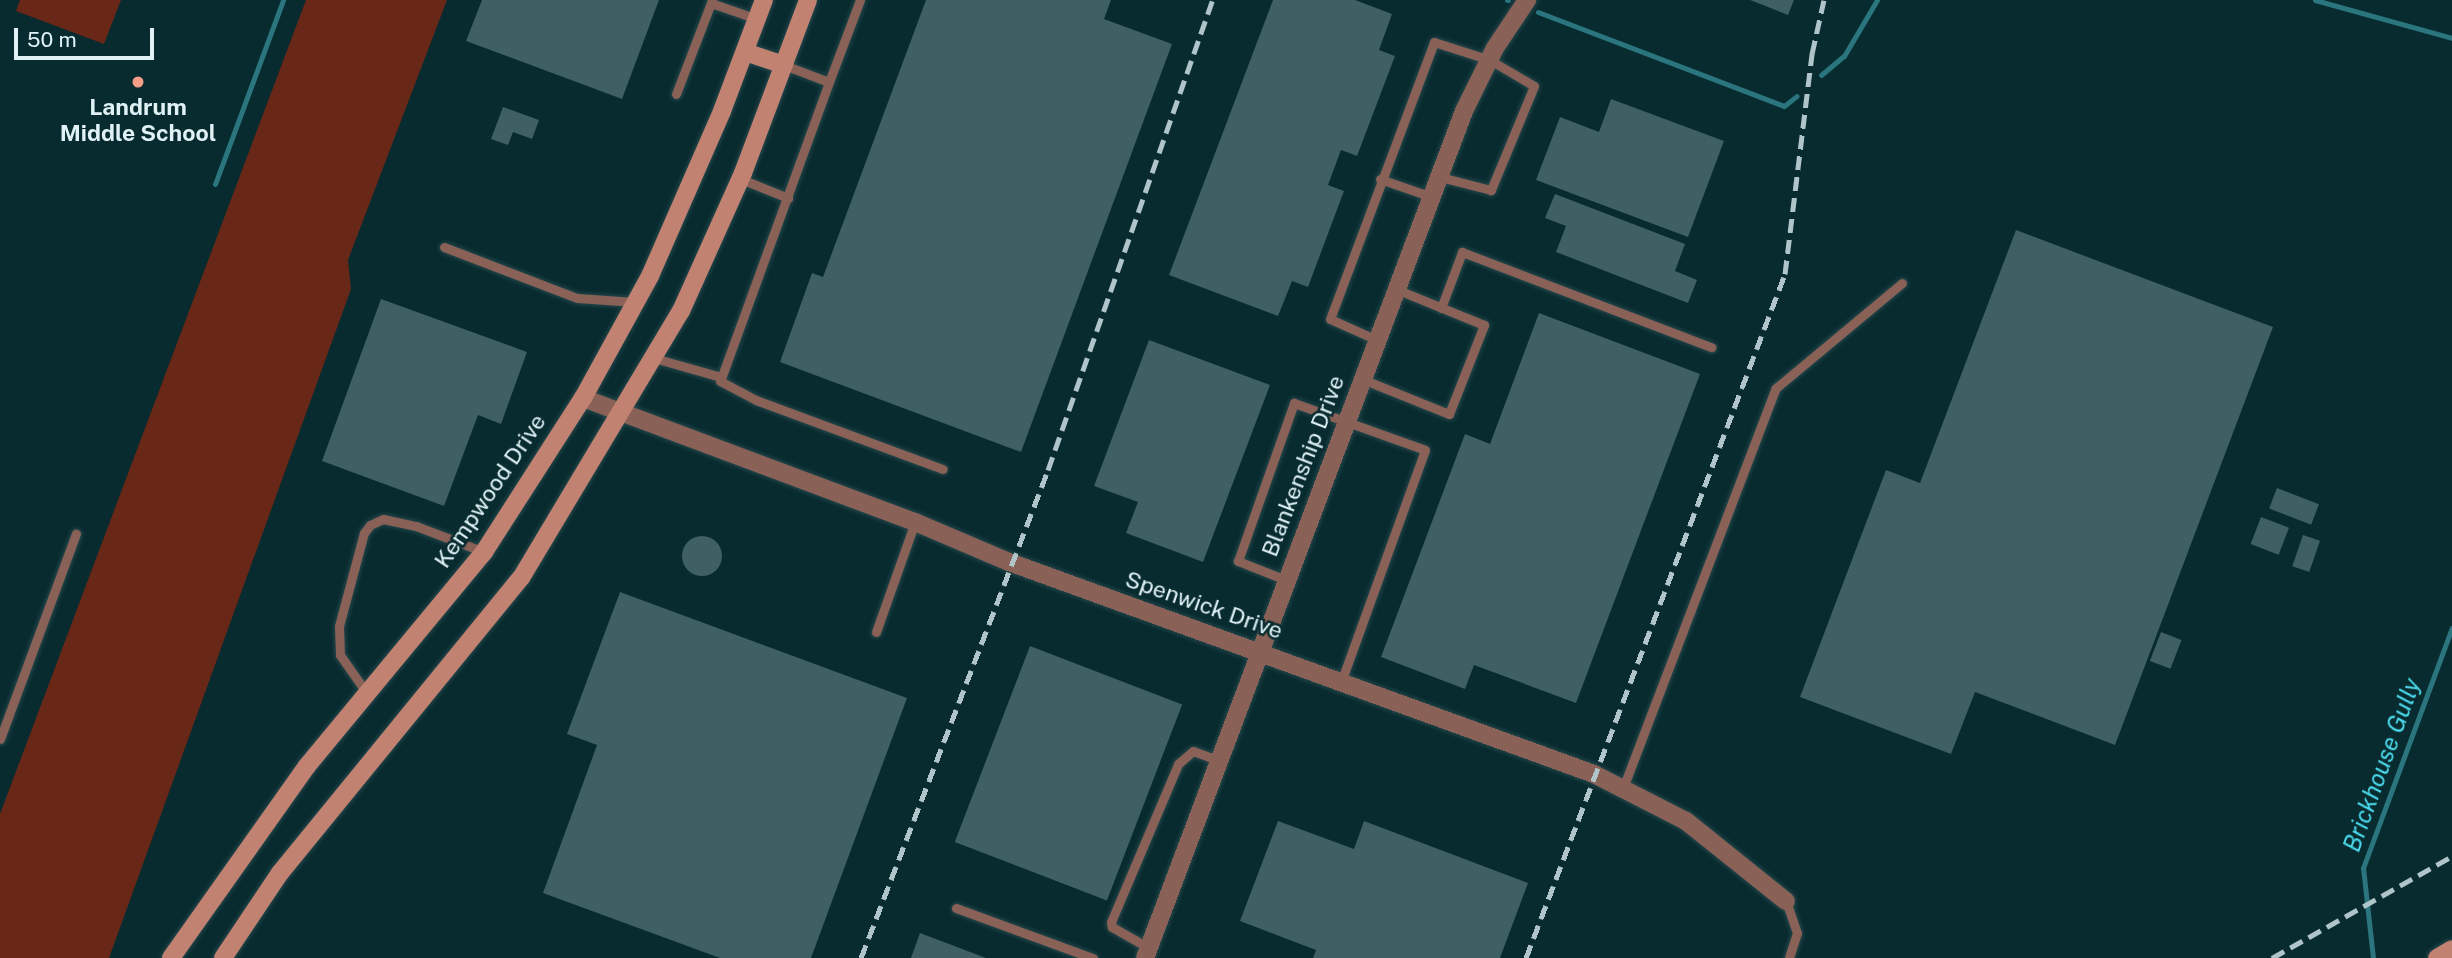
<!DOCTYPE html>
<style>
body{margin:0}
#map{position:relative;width:2452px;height:958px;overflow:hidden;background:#082b2f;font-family:"Public Sans",sans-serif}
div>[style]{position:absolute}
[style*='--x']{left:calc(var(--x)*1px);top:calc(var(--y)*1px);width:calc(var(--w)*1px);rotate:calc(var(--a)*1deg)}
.green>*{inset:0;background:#682717}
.stream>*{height:5px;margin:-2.5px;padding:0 2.5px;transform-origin:2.5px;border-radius:2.5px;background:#2a757e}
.building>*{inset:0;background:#3e5f64;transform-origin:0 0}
.round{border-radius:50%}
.roads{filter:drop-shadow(0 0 2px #26474b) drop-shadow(0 0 2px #26474b)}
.lane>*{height:9px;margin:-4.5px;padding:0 4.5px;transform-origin:4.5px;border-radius:4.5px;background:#896157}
.street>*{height:18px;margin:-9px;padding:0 9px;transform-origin:9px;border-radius:9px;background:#896157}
.secondary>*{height:18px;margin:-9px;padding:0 9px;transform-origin:9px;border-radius:9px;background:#c28272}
.rail>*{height:5px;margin-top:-2.5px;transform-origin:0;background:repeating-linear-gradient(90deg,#afc5c9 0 14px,transparent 0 21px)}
.dots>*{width:19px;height:19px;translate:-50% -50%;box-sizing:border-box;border:4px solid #082b2f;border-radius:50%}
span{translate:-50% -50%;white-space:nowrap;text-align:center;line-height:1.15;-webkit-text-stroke:5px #082b2f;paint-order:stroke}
.poi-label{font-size:23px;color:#e0f2f5;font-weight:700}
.street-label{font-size:23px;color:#e0f2f5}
.water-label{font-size:24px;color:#4bdbed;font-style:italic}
.scale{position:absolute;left:14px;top:28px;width:140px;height:32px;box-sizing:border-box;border:4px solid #e0f2f5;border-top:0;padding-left:9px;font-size:21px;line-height:24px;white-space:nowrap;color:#e0f2f5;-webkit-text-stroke:5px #082b2f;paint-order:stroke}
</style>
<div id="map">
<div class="green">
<div style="clip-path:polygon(20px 0,121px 0,104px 44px,16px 11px)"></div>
<div style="clip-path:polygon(306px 0,447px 0,348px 260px,351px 289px,109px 958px,0 958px,0 814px)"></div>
</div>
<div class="stream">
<div style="--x:1507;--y:0;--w:1;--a:0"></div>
<div style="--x:2315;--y:0;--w:142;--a:15.5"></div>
<div style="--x:1538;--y:12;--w:263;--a:20.9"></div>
<div style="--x:1784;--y:106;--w:16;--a:-38"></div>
<div style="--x:1821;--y:75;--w:30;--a:-40"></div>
<div style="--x:1844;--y:56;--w:65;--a:-59.5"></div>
<div style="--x:215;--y:184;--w:196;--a:-69.7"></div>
<div style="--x:2373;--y:958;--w:91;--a:-96.3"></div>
<div style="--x:2363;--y:868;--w:256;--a:-69.7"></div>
</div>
<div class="building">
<div style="clip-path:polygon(482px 0,659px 0,622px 99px,466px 41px)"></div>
<div style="clip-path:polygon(926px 0,1111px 0,1104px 19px,1172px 44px,1021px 452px,780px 362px,812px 273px,823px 277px)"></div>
<div style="clip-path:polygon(1273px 0,1355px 0,1392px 14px,1379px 50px,1395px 56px,1357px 156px,1341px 150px,1328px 185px,1344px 191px,1308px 287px,1292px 281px,1278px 316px,1169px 275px)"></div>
<div style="clip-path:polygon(1750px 0,1794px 0,1788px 15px)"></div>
<div style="clip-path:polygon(1611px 99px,1724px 141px,1688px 237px,1536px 180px,1560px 117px,1599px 132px)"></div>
<div style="clip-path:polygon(503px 107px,539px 120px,532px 139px,513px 132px,508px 145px,491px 139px)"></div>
<div style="clip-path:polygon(1555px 194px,1685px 244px,1675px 271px,1697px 280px,1688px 303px,1556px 252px,1566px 226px,1545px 218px)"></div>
<div style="clip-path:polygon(2016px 230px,2273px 327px,2115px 745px,1975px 692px,1951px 754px,1800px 697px,1886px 470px,1920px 483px)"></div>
<div style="clip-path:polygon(381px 299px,527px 352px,501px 424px,478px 415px,444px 506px,322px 461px)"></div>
<div style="clip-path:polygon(1539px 313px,1700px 374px,1576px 703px,1474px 665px,1465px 689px,1381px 657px,1465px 434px,1490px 444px)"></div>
<div style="clip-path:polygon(1149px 340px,1270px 385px,1203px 562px,1126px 533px,1138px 502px,1094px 486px)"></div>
<div style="left:2277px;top:488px;width:45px;height:22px;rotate:21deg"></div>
<div style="left:2261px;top:517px;width:30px;height:29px;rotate:21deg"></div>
<div style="left:2303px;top:535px;width:18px;height:33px;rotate:19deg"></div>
<div class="round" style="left:682px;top:536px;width:40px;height:40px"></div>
<div style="clip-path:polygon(620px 592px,907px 698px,811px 958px,720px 958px,543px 893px,597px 745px,567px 734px)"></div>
<div style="left:2161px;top:632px;width:22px;height:31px;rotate:21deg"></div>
<div style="left:1030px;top:646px;width:163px;height:210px;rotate:21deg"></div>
<div style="clip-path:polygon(1278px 821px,1354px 849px,1364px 821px,1528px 883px,1500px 958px,1313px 958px,1316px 950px,1240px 921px)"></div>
<div style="clip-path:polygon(920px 933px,986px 958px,911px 958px)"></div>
</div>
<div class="roads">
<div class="lane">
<div style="--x:711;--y:3;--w:49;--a:19.2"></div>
<div style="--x:784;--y:65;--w:48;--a:20.7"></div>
<div style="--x:829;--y:82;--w:318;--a:110"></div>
<div style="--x:720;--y:381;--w:41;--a:27.8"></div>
<div style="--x:756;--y:400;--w:199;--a:20.3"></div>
<div style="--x:829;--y:82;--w:88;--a:-69.3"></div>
<div style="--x:676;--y:94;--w:101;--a:-69"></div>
<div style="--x:741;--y:179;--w:51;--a:22"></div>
<div style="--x:1380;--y:179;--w:55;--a:19.1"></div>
<div style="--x:444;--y:247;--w:142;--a:21"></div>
<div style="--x:577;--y:298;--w:58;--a:3.9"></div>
<div style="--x:1441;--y:308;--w:60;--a:-69.4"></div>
<div style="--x:1462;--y:252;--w:267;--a:20.9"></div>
<div style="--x:1377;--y:340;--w:51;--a:-155.9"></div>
<div style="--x:1330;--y:319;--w:296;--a:-69.4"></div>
<div style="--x:1434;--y:42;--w:59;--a:17.8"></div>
<div style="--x:1490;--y:60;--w:51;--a:30.6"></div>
<div style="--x:1534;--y:86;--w:113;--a:112.5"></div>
<div style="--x:1491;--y:190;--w:53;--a:-165.7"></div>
<div style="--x:654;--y:358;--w:70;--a:15.8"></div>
<div style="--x:1362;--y:379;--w:94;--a:21.9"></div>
<div style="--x:1449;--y:414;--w:96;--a:-68.5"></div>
<div style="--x:1484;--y:325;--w:95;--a:-157.8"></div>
<div style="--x:1286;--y:580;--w:52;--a:-158.4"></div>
<div style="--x:1238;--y:561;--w:168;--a:-70.5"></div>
<div style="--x:1294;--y:403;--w:139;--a:19.7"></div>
<div style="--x:1425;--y:450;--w:244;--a:109.9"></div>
<div style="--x:876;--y:632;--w:117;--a:-70.5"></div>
<div style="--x:366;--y:692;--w:45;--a:-125.1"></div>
<div style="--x:340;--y:655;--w:29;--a:-92"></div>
<div style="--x:339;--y:626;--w:96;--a:-75"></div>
<div style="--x:364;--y:533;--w:10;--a:-53"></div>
<div style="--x:370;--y:525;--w:14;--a:-25"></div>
<div style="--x:383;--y:519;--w:34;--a:12"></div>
<div style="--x:416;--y:526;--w:73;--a:20.9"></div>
<div style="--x:0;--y:739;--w:219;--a:-69.7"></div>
<div style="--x:1623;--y:788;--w:428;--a:-69.1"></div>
<div style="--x:1776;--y:388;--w:164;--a:-39.8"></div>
<div style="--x:1786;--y:901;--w:34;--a:71"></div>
<div style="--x:1797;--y:933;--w:26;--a:108"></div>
<div style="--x:956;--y:908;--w:146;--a:20.1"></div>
<div style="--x:1149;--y:948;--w:43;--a:-150.4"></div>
<div style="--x:1112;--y:927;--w:5;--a:-101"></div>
<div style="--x:1111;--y:922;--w:172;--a:-67"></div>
<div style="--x:1178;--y:764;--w:20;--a:-41"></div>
<div style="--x:1193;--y:751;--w:27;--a:20"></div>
</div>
<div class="street">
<div style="--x:583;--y:398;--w:354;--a:20.5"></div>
<div style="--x:915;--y:522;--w:102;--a:23.1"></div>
<div style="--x:1009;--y:562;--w:622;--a:19.92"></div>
<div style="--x:1594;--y:774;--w:103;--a:27.1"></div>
<div style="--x:1686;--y:821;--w:128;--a:38.7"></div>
<div style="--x:1145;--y:958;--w:905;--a:-69.36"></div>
<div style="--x:1464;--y:111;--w:70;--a:-63.8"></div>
<div style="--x:1495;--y:48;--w:58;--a:-56.3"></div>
</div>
<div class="secondary">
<div style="--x:745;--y:52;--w:41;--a:18.4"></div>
<div style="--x:171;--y:958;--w:235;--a:-54.7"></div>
<div style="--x:307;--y:766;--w:278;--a:-50.4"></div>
<div style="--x:484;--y:552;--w:183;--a:-57.3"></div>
<div style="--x:583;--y:398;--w:139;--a:-61.2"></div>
<div style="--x:650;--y:276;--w:180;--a:-66.4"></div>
<div style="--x:722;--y:111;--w:119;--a:-69.3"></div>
<div style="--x:223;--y:958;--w:102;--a:-56.2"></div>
<div style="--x:280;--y:873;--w:381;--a:-50.8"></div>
<div style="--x:521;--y:578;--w:311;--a:-59.1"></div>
<div style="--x:681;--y:311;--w:151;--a:-65.8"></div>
<div style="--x:743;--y:173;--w:185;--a:-69.4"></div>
<div style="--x:2437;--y:958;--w:17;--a:-31"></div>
</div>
</div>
<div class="rail">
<div style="--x:861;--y:958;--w:523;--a:-69.03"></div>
<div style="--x:1048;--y:470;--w:498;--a:-70.7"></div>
<div style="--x:1526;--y:958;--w:731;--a:-69.26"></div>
<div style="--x:1785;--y:274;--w:222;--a:-83"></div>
<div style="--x:1812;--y:54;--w:55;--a:-77.5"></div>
<div style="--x:2272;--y:958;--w:207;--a:-29.5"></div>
</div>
<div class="dots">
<div style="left:138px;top:82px;background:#f49e88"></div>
</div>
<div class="poi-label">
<span style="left:138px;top:120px">Landrum<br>Middle School</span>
</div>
<div class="street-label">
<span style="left:1303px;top:466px;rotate:-69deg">Blankenship Drive</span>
<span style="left:490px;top:491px;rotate:-56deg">Kempwood Drive</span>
<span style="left:1204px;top:605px;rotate:19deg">Spenwick Drive</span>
</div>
<div class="water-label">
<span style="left:2382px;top:765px;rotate:-70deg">Brickhouse Gully</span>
</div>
<div class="scale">50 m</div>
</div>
